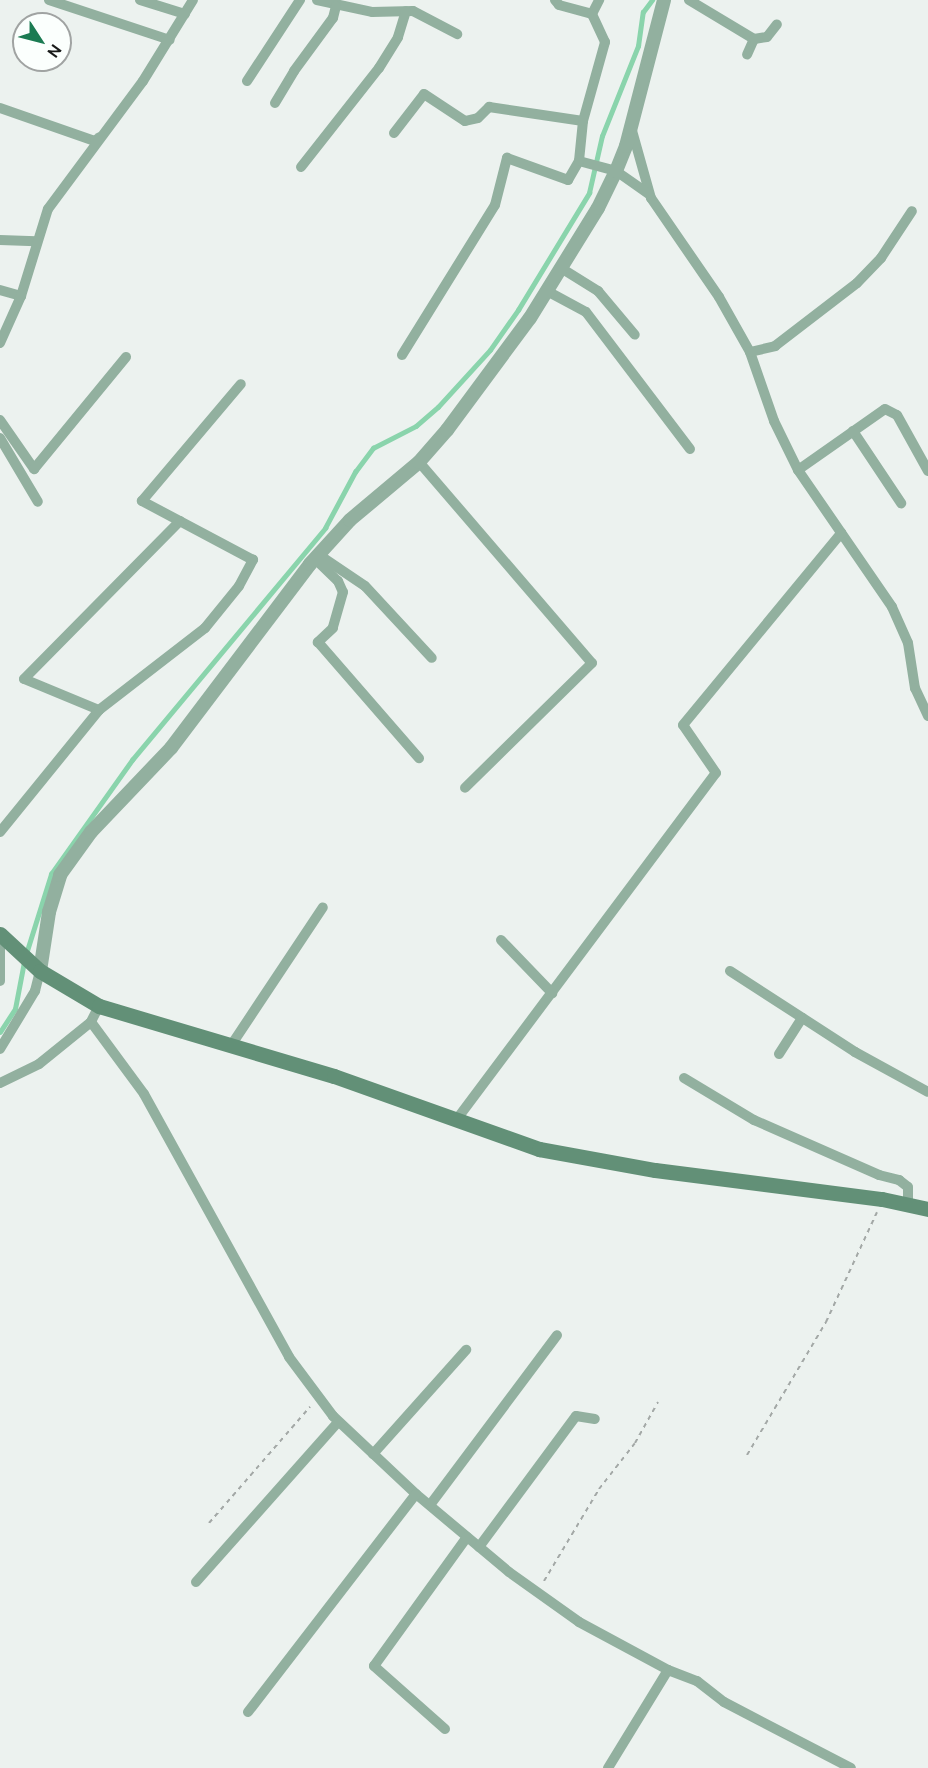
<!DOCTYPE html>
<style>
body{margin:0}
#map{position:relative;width:928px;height:1768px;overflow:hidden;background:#ecf2ef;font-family:Ubuntu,sans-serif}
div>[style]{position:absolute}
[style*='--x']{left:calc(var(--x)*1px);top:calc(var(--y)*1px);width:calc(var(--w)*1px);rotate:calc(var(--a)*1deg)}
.stream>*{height:4.5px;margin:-2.25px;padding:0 2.25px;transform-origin:2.25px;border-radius:2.25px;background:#8ad4ac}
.path>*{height:2px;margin-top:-1px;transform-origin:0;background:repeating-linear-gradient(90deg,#a3a8a6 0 4.5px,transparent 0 9px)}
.minor>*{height:10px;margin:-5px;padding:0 5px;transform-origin:5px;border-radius:5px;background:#92b09f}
.tertiary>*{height:14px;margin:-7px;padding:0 7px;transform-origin:7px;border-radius:7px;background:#92b09f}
.secondary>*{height:15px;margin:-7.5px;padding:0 7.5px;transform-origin:7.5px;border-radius:7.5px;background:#629077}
span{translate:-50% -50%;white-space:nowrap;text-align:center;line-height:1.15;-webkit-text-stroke:6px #fbfffd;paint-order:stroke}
.north{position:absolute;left:12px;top:12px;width:60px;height:60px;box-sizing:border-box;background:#fbfffd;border:2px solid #a0a3a2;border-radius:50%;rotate:126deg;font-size:16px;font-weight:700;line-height:24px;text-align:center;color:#181a19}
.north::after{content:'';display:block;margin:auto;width:21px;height:27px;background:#1b7b52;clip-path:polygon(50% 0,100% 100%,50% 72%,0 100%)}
</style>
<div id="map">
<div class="stream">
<div style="--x:26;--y:954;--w:84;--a:-72.6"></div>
<div style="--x:51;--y:874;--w:140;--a:-54.6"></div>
<div style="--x:132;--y:760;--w:302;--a:-50.2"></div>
<div style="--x:325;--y:528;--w:64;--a:-61.8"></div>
<div style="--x:355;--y:472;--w:30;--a:-53"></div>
<div style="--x:373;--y:448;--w:48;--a:-27.1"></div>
<div style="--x:416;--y:426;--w:29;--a:-41"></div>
<div style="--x:438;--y:407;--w:77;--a:-47.6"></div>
<div style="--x:490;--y:350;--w:49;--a:-55"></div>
<div style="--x:518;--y:310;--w:137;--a:-58.7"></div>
<div style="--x:589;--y:193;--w:58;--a:-77.2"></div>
<div style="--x:602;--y:136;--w:97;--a:-68.2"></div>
<div style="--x:638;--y:46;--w:34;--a:-82"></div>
<div style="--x:643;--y:12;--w:15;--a:-53"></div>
<div style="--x:0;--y:1032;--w:27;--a:-57"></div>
<div style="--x:15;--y:1009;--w:48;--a:-79.2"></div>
</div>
<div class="path">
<div style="--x:747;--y:1455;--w:155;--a:-59.3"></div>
<div style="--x:826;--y:1322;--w:121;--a:-65.1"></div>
<div style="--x:209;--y:1523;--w:154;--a:-49"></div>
<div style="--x:544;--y:1581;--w:107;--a:-59.1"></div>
<div style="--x:599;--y:1489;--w:58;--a:-52"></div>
<div style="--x:635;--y:1443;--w:47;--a:-60.7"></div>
</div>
<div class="minor">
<div style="--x:49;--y:0;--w:127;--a:18.3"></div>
<div style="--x:140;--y:0;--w:47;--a:17.3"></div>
<div style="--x:317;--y:0;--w:56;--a:12.3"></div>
<div style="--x:372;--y:12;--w:41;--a:-1.4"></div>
<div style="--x:413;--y:11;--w:50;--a:27.6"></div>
<div style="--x:555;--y:0;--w:6;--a:51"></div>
<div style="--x:559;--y:5;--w:34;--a:15"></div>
<div style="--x:592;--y:14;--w:16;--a:-63"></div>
<div style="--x:689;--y:0;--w:76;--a:31"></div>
<div style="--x:754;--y:39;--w:17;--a:114"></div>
<div style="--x:754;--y:39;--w:13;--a:-9"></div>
<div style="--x:767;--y:37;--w:16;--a:-52"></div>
<div style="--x:247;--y:81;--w:97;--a:-56.8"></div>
<div style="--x:275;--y:103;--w:37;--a:-59"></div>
<div style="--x:294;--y:71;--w:66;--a:-53.7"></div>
<div style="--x:333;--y:18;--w:12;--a:-76"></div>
<div style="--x:0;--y:108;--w:101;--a:19.2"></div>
<div style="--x:95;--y:141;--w:6;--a:-39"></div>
<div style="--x:631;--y:127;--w:74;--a:74.3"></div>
<div style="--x:651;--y:198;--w:120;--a:55.5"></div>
<div style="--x:719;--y:297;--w:63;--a:60.6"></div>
<div style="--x:750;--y:352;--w:73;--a:70.8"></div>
<div style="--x:774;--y:421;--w:55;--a:63.9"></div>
<div style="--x:798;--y:470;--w:166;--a:55.5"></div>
<div style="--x:892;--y:607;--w:39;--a:66"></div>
<div style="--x:908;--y:643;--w:46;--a:81.2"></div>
<div style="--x:915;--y:688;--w:31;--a:65"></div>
<div style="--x:394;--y:133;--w:49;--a:-52.4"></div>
<div style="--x:424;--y:94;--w:49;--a:33.4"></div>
<div style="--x:465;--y:121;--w:13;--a:-13"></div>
<div style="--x:478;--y:118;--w:16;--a:-45"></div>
<div style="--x:489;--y:107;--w:95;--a:8.5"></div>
<div style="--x:579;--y:161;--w:38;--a:15"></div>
<div style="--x:616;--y:171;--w:39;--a:35"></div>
<div style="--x:301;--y:167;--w:126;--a:-51.8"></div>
<div style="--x:379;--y:68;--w:36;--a:-58"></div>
<div style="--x:398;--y:37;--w:27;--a:-73"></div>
<div style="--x:0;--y:240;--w:36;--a:2"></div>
<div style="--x:561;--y:268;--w:44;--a:31.9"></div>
<div style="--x:598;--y:291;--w:57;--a:49.9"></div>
<div style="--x:0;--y:290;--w:22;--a:16"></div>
<div style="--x:547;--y:291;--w:44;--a:28.3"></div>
<div style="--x:586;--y:312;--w:172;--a:52.8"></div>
<div style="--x:0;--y:343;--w:51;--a:-65.9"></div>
<div style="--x:21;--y:296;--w:91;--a:-72.8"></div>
<div style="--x:48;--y:209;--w:159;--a:-53.4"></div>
<div style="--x:143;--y:81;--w:95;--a:-58.3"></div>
<div style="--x:750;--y:352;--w:26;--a:-13"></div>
<div style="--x:775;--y:346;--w:103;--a:-37.5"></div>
<div style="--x:857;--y:283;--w:35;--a:-46"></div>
<div style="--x:881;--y:258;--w:56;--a:-56.6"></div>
<div style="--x:402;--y:355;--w:176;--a:-58.2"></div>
<div style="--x:495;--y:205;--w:49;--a:-75.7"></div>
<div style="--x:507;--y:158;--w:65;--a:19.8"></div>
<div style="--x:568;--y:180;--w:22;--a:-60"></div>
<div style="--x:579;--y:161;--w:40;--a:-84.3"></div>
<div style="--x:583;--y:121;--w:82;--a:-74.4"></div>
<div style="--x:605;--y:42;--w:31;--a:-115"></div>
<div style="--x:0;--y:420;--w:60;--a:55.2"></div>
<div style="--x:34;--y:469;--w:145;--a:-50.6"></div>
<div style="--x:853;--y:431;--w:87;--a:56.3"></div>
<div style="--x:0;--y:438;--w:74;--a:59.3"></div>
<div style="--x:419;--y:462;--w:265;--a:49.3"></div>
<div style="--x:592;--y:663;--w:178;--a:135.5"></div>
<div style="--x:798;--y:470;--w:106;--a:-35"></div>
<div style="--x:885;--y:409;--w:13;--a:27"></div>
<div style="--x:897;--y:415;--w:64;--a:61"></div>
<div style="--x:319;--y:555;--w:55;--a:34"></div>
<div style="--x:365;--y:586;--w:98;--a:47.1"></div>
<div style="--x:315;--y:559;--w:32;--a:44"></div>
<div style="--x:338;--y:581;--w:12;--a:66"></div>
<div style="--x:343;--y:592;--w:37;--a:106"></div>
<div style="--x:333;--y:628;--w:21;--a:137"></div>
<div style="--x:318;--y:642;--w:154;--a:49"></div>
<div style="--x:99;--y:710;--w:81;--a:-157.5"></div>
<div style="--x:24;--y:679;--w:222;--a:-45.4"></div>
<div style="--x:0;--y:832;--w:157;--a:-50.9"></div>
<div style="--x:99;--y:710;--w:134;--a:-37.7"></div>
<div style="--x:205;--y:628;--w:54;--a:-51"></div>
<div style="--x:239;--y:586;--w:30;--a:-62"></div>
<div style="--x:253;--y:560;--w:126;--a:-152"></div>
<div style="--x:142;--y:501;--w:153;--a:-49.8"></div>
<div style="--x:0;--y:934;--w:47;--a:90"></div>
<div style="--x:501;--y:940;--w:74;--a:46.1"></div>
<div style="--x:730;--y:971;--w:149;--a:32.9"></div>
<div style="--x:855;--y:1052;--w:83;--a:28.7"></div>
<div style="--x:99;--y:1006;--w:18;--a:117"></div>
<div style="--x:91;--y:1022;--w:89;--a:53.6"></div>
<div style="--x:144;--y:1094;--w:300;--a:61.1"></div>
<div style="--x:289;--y:1357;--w:74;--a:53.3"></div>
<div style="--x:333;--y:1416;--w:114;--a:43.2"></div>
<div style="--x:416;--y:1494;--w:121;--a:40"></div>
<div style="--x:509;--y:1572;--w:86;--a:35.5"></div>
<div style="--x:579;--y:1622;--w:101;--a:28.3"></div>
<div style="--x:668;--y:1670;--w:31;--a:21"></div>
<div style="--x:697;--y:1681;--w:34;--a:38"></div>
<div style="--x:724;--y:1702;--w:143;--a:27.5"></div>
<div style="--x:232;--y:1044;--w:164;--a:-56.4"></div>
<div style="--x:0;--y:1049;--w:68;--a:-58.9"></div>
<div style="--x:35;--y:991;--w:21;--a:-76"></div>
<div style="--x:779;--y:1054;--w:43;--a:-57.4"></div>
<div style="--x:684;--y:1078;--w:82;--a:31"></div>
<div style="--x:754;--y:1120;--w:137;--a:23.7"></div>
<div style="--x:879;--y:1175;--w:21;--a:14"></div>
<div style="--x:899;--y:1180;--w:11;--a:38"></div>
<div style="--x:908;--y:1187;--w:18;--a:90"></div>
<div style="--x:0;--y:1083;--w:43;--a:-26"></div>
<div style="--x:39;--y:1064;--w:67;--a:-38.9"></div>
<div style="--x:457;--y:1119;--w:432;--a:-53.2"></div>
<div style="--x:716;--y:773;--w:58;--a:-124.5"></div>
<div style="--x:683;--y:725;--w:249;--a:-50.5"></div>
<div style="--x:373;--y:1454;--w:140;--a:-48.2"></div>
<div style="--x:430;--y:1505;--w:212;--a:-53.2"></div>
<div style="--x:479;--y:1547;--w:163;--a:-53.5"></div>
<div style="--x:576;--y:1416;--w:19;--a:9"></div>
<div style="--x:196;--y:1582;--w:214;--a:-48.4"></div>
<div style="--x:248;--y:1712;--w:275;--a:-52.4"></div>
<div style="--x:445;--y:1729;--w:95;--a:-138.4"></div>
<div style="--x:374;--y:1666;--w:159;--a:-54.2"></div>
<div style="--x:608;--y:1768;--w:115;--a:-58.5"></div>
</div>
<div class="tertiary">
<div style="--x:40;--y:971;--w:60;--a:-81.3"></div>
<div style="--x:49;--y:912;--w:39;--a:-73"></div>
<div style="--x:60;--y:875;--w:53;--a:-54.2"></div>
<div style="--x:91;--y:832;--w:116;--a:-46.4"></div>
<div style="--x:171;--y:748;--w:231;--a:-52.9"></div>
<div style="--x:310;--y:564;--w:59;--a:-47.7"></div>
<div style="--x:350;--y:520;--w:90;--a:-40"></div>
<div style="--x:419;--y:462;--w:43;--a:-48.8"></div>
<div style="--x:447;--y:430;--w:139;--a:-53.5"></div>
<div style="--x:530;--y:318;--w:129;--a:-58.3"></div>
<div style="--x:598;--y:208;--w:41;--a:-64.1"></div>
<div style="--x:616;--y:171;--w:27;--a:-68"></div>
<div style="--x:626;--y:146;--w:151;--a:-75.4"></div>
</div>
<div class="secondary">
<div style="--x:0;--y:934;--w:54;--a:42.8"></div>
<div style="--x:40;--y:971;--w:69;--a:30.7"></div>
<div style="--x:99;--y:1006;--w:245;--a:16.6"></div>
<div style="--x:334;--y:1076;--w:218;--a:19.6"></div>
<div style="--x:539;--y:1149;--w:118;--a:10.3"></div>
<div style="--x:655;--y:1170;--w:229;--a:7.3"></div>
<div style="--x:882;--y:1199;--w:47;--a:12.3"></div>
</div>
<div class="north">N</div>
</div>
